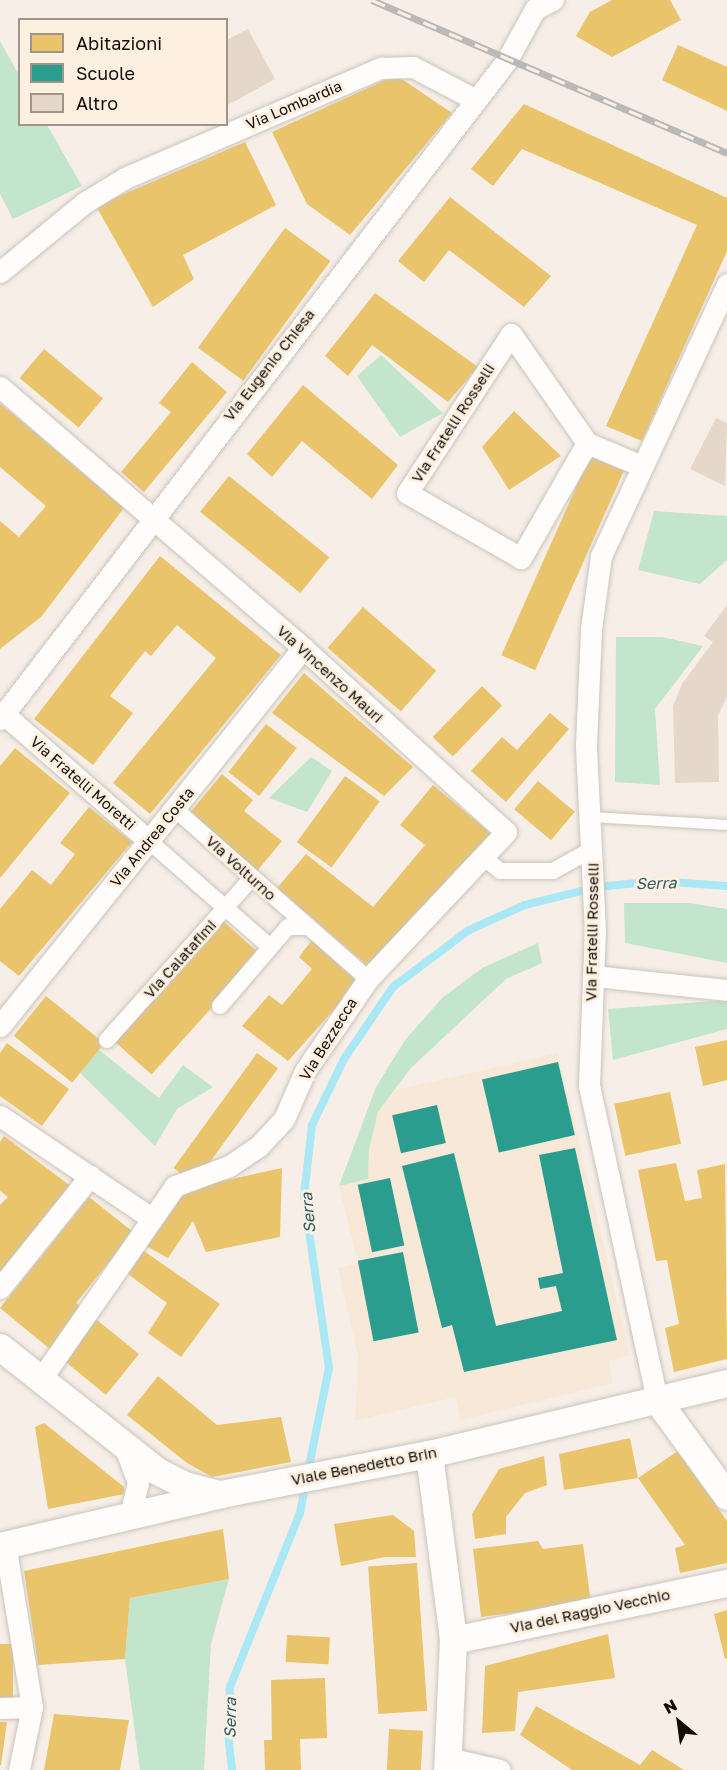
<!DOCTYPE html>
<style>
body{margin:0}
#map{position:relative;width:727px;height:1770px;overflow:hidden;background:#f7efe7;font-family:"Golos Text",sans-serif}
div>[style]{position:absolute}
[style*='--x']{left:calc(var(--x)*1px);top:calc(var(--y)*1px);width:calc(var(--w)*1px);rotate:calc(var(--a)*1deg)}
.built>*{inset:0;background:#f8e8d7}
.green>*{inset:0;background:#c3e5cb}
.homes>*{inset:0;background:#e9c46a;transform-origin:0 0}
.schools>*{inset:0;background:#2a9d8f;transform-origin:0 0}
.stream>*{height:8px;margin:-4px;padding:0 4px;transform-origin:4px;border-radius:4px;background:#abe8f5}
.building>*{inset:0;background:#e6d7cb}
.roads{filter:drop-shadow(0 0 2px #cac4bd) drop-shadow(0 0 2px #cac4bd)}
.service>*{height:10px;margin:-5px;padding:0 5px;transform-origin:5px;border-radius:5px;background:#fefdfb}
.pedestrian>*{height:16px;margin:-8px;padding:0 8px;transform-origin:8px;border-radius:8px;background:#fefdfb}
.minor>*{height:21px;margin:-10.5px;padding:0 10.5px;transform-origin:10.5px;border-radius:10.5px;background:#fefdfb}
.tertiary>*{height:27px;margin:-13.5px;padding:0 13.5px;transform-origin:13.5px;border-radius:13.5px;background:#fefdfb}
.rail>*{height:7px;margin-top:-3.5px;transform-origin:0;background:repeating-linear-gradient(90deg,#fdf0e1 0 14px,#bbb9b7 0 28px);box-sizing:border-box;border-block:2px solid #bbb9b7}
span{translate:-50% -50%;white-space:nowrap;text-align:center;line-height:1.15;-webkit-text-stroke:6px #fdf0e1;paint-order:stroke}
.street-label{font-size:15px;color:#130d08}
.water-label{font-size:16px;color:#2a5d69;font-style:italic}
.legend{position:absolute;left:18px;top:18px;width:210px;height:108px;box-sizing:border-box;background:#fdf0e1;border:2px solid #9f958a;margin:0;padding:8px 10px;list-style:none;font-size:18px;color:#130d08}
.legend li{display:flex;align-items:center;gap:12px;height:30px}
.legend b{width:30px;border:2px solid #9f958a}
.north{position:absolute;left:649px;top:1692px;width:60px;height:60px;-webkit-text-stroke:4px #fdf0e1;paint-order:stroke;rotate:331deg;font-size:16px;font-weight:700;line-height:24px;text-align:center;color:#130d08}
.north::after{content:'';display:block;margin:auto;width:21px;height:27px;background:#130d08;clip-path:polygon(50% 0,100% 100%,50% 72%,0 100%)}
</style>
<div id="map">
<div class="built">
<div style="clip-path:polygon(558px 1053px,630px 1355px,608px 1361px,613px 1383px,461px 1420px,455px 1397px,355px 1421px,358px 1355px,338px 1268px,358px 1263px,339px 1186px,368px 1179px,369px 1150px,378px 1112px,395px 1090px)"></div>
</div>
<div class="green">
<div style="clip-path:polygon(0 41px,19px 75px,20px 124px,47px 125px,82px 186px,13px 219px,0 194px)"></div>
<div style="clip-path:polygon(381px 355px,443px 413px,400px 437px,357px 376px)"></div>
<div style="clip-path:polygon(654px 511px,727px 516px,727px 560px,700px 584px,638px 570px)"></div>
<div style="clip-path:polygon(616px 637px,662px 637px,703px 646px,655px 709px,660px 785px,615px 782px)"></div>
<div style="clip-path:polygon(311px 757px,332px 771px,307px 812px,269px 798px)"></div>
<div style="clip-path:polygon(624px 903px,689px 903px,727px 909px,727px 963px,625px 943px)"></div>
<div style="clip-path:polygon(538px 943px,542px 963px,506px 979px,410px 1069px,378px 1112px,369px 1150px,368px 1179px,339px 1186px,376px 1087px,405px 1040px,442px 998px,482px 968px)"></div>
<div style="clip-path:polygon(727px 1000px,727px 1029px,613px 1060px,608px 1009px)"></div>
<div style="clip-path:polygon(98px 1049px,159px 1098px,183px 1065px,213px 1087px,177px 1109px,155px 1146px,80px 1073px)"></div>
<div style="clip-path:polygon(229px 1579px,211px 1644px,204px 1770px,140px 1770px,125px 1659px,130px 1598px)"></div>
</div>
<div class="homes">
<div style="clip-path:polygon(612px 0,670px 0,681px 20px,612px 57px,576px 36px,590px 12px)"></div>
<div style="clip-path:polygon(678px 45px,727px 67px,727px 111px,662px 80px)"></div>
<div style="clip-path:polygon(396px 75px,452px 113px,350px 235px,307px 204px,272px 132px)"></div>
<div style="clip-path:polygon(524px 104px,727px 198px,727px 251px,642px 441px,606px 426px,697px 225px,522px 149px,493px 186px,471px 169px)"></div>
<div style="clip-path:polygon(245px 142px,276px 205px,183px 255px,194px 279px,153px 307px,96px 206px)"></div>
<div style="clip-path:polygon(450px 197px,551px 276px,524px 307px,449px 250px,424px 282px,398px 261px)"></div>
<div style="left:285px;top:228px;width:56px;height:148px;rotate:36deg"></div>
<div style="clip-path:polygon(375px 293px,478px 367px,448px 402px,372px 345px,348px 376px,325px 356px)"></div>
<div style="left:44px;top:349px;width:77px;height:38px;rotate:40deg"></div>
<div style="clip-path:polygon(192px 362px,227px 392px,144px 492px,121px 472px,171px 412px,159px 403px)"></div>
<div style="clip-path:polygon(303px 385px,398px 465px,372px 499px,302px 441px,272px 477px,247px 454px)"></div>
<div style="clip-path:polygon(0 403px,124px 508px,41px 617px,0 649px,0 521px,19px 537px,46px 506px,0 467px)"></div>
<div style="clip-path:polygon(514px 411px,561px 456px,509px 490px,482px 447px)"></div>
<div style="left:590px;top:456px;width:37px;height:218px;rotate:24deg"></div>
<div style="left:229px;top:476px;width:129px;height:46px;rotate:39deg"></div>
<div style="clip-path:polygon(160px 556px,281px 655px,150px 814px,113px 783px,216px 658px,177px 625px,151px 656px,145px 651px,110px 696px,133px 713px,93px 765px,34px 719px)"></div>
<div style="left:363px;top:607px;width:97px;height:54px;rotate:41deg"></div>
<div style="clip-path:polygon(304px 673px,413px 767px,384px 796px,272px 713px)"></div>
<div style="left:482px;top:686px;width:28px;height:71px;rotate:44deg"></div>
<div style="clip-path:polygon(550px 713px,569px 729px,506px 802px,471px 771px,502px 737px,517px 750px)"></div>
<div style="left:266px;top:724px;width:39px;height:61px;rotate:38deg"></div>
<div style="clip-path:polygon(15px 748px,70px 793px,0 878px,0 766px)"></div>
<div style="clip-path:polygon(222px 774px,253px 800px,244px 811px,282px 841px,257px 871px,188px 815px)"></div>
<div style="left:345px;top:776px;width:43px;height:82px;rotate:36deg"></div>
<div style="left:538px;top:781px;width:48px;height:37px;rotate:40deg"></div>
<div style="clip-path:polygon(433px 785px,492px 834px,369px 967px,277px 888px,306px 854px,373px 907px,425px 845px,400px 825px)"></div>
<div style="clip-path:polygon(89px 807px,132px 842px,19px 976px,0 961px,0 909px,32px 870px,51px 885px,75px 854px,60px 843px)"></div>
<div style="left:222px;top:920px;width:51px;height:162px;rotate:42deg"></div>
<div style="clip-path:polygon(315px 936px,364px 976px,288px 1061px,242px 1026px,269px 995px,282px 1005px,312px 969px,299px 957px)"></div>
<div style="left:46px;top:996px;width:75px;height:51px;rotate:39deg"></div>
<div style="clip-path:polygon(727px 1040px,727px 1080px,703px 1086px,695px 1047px)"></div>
<div style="clip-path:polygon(7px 1043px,69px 1089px,42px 1126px,0 1096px,0 1053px)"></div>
<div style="left:257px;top:1053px;width:26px;height:142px;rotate:36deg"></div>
<div style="left:670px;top:1092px;width:53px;height:57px;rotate:78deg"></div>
<div style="clip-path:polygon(4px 1136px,72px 1187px,0 1274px,0 1205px,8px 1197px,0 1191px,0 1142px)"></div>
<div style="clip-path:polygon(676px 1163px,685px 1201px,702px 1198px,697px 1170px,725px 1164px,727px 1359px,674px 1372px,665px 1328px,679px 1324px,667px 1260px,656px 1261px,638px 1170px)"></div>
<div style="clip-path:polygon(282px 1168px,280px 1237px,206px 1252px,193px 1221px,168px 1258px,144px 1245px,181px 1190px)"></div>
<div style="clip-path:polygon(89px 1197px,133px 1232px,76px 1303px,139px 1354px,106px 1395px,0 1308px)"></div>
<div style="clip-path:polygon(141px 1249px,220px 1304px,181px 1357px,148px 1333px,167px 1303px,125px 1272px)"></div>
<div style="clip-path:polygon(158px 1376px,217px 1425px,281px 1417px,291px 1462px,212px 1477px,187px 1463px,127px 1415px)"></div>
<div style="clip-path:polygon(44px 1423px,124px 1487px,124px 1494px,48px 1509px,35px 1427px)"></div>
<div style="clip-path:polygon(630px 1438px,638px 1478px,678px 1451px,727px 1521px,727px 1563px,680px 1573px,675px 1548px,685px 1545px,638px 1478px,564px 1490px,559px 1454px)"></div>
<div style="clip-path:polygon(544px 1456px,547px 1485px,525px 1493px,506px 1517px,506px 1534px,475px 1539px,472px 1514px,499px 1469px)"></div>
<div style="clip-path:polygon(393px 1515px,414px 1531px,416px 1557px,385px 1557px,341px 1566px,334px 1524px)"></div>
<div style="clip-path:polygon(223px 1529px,229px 1579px,130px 1598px,125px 1659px,38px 1665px,24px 1571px)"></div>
<div style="clip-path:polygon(538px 1541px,543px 1549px,583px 1544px,591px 1603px,481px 1617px,473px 1549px)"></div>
<div style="left:417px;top:1563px;width:148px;height:49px;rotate:86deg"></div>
<div style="clip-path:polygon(727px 1610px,727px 1658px,725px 1659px,714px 1614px)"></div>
<div style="clip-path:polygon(608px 1634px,615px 1678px,518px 1692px,515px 1731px,482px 1733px,485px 1666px)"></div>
<div style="left:287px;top:1635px;width:43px;height:27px;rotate:3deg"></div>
<div style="left:0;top:1644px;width:13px;height:55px"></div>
<div style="clip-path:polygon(325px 1678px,327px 1738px,300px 1739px,301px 1770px,265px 1770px,264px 1740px,272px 1740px,271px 1680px)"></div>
<div style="clip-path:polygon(536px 1706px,640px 1765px,652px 1750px,684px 1770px,572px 1770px,520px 1735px)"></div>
<div style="clip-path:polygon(54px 1714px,129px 1720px,120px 1770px,44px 1770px)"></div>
<div style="clip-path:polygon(0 1722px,7px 1722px,1px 1765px,0 1765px)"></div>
<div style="left:389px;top:1729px;width:34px;height:41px;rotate:3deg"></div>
</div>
<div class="schools">
<div style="left:558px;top:1062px;width:75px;height:78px;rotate:77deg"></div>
<div style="left:437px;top:1105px;width:39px;height:46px;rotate:77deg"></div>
<div style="clip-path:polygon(575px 1148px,617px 1340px,464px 1372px,452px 1325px,442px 1328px,402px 1166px,454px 1153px,496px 1326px,562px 1311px,556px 1286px,540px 1289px,538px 1278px,563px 1273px,539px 1155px)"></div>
<div style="left:390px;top:1178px;width:69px;height:33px;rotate:78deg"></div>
<div style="left:403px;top:1252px;width:82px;height:46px;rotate:79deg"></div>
</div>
<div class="stream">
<div style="--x:308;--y:1471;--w:105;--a:-78.5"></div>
<div style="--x:329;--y:1368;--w:174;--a:-98.3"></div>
<div style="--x:304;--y:1196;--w:71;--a:-83.6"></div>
<div style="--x:312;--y:1125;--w:73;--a:-64.1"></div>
<div style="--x:344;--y:1059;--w:87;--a:-55.8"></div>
<div style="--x:393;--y:987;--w:95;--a:-36.9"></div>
<div style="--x:469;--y:930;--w:61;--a:-24.1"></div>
<div style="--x:525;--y:905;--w:75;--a:-13.9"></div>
<div style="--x:598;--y:887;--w:59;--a:-5.8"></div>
<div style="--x:657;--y:881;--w:70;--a:4.1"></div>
<div style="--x:232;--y:1770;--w:38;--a:-96"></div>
<div style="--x:228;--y:1732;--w:45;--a:-87.5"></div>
<div style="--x:230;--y:1687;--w:188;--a:-68.1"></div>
<div style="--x:300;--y:1513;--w:32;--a:-79"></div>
</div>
<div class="building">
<div style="clip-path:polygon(248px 29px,275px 79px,226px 106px,226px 40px)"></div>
<div style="clip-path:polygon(716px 418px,727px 423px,725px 486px,690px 469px)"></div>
<div style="clip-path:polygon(727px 605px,727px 697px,718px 715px,719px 782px,675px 783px,673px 706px,682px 684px,713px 642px,704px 636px)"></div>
</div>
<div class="roads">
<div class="service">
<div style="--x:592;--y:817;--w:135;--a:3.4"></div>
</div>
<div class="pedestrian">
<div style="--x:175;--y:809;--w:257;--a:41.4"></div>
<div style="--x:149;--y:841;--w:161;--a:41.2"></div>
<div style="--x:483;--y:857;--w:22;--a:39"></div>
<div style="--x:500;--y:871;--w:53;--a:0"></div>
<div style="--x:553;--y:871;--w:46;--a:-28.8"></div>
<div style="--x:220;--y:1006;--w:104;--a:-49.3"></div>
<div style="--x:288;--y:927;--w:20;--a:0"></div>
<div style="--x:107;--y:1040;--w:217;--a:-48.2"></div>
</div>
<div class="minor">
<div style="--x:535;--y:9;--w:20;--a:-27"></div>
<div style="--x:0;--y:272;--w:109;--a:-39.4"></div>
<div style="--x:84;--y:203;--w:48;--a:-31.4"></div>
<div style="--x:125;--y:178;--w:279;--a:-23.3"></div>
<div style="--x:381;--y:68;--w:32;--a:-2"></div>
<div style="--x:413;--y:67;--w:71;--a:27.6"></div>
<div style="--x:0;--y:387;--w:400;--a:40.7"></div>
<div style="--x:303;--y:648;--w:274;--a:42.2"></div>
<div style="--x:506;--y:832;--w:202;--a:133.2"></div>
<div style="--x:368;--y:979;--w:112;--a:124.4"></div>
<div style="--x:305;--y:1071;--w:52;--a:113.6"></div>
<div style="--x:284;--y:1119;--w:37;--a:133"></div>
<div style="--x:259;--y:1146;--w:36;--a:146"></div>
<div style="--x:229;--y:1166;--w:58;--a:159.7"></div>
<div style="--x:175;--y:1186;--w:235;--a:124.8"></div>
<div style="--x:587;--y:443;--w:133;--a:119.9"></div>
<div style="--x:521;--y:558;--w:131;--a:-150.3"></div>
<div style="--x:407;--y:493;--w:190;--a:-56.8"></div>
<div style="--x:511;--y:334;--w:133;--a:55.1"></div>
<div style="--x:587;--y:443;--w:60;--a:22.7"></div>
<div style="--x:4;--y:714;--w:193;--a:41.2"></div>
<div style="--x:0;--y:719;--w:831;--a:-52.43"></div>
<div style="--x:507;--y:60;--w:58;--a:-61.2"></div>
<div style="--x:594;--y:976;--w:134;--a:6"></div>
<div style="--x:0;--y:1026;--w:484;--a:-51.3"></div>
<div style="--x:0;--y:1116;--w:181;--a:34"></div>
<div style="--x:0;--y:1288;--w:144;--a:-51.2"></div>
<div style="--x:657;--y:1400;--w:322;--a:-102.2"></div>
<div style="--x:589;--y:1085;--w:154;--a:-87.8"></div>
<div style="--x:595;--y:931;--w:186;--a:-92.8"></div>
<div style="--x:586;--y:745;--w:116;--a:-87.5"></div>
<div style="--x:591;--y:629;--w:74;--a:-82.2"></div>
<div style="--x:601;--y:556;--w:300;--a:-65.1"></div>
<div style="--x:115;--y:1518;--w:17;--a:-24"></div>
<div style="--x:131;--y:1511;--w:30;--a:-76"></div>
<div style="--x:138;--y:1482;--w:34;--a:-111"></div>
<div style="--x:5;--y:1544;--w:165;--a:80.6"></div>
<div style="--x:32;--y:1707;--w:64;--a:101.7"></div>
<div style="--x:0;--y:1708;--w:32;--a:-2"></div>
<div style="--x:448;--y:1758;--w:53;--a:13"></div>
</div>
<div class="tertiary">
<div style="--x:0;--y:1347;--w:200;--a:38.3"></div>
<div style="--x:157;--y:1471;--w:31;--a:27"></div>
<div style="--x:185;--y:1485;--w:34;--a:15"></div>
<div style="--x:657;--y:1400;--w:119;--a:53.9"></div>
<div style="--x:429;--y:1454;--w:188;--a:82.6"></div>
<div style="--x:453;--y:1640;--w:130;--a:92.6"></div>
<div style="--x:0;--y:1546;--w:227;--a:-13.2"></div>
<div style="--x:221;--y:1494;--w:212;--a:-10.9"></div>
<div style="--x:429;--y:1454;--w:306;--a:-13.4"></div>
<div style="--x:453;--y:1640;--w:280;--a:-11.8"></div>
</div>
</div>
<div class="rail">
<div style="--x:372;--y:0;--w:387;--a:23.3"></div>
</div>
<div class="street-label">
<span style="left:294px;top:105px;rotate:-23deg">Via Lombardia</span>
<span style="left:269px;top:365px;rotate:-52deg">Via Eugenio Chiesa</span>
<span style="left:453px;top:423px;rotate:-57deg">Via Fratelli Rosselli</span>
<span style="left:330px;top:674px;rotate:42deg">Via Vincenzo Mauri</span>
<span style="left:83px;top:783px;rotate:41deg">Via Fratelli Moretti</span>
<span style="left:152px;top:837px;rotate:-51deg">Via Andrea Costa</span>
<span style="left:241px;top:868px;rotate:42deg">Via Volturno</span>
<span style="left:592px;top:932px;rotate:-89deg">Via Fratelli Rosselli</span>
<span style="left:180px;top:959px;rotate:-48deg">Via Calatafimi</span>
<span style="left:328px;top:1039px;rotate:-58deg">Via Bezzecca</span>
<span style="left:364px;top:1466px;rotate:-11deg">Viale Benedetto Brin</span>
<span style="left:590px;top:1611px;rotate:-12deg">Via del Raggio Vecchio</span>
</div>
<div class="water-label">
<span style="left:656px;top:883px;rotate:-1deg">Serra</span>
<span style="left:308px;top:1213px;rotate:-95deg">Serra</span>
<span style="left:230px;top:1718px;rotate:-89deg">Serra</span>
</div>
<ul class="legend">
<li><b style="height:16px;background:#e9c46a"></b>Abitazioni</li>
<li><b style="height:16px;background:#2a9d8f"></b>Scuole</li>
<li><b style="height:16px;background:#e6d7cb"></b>Altro</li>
</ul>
<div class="north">N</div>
</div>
